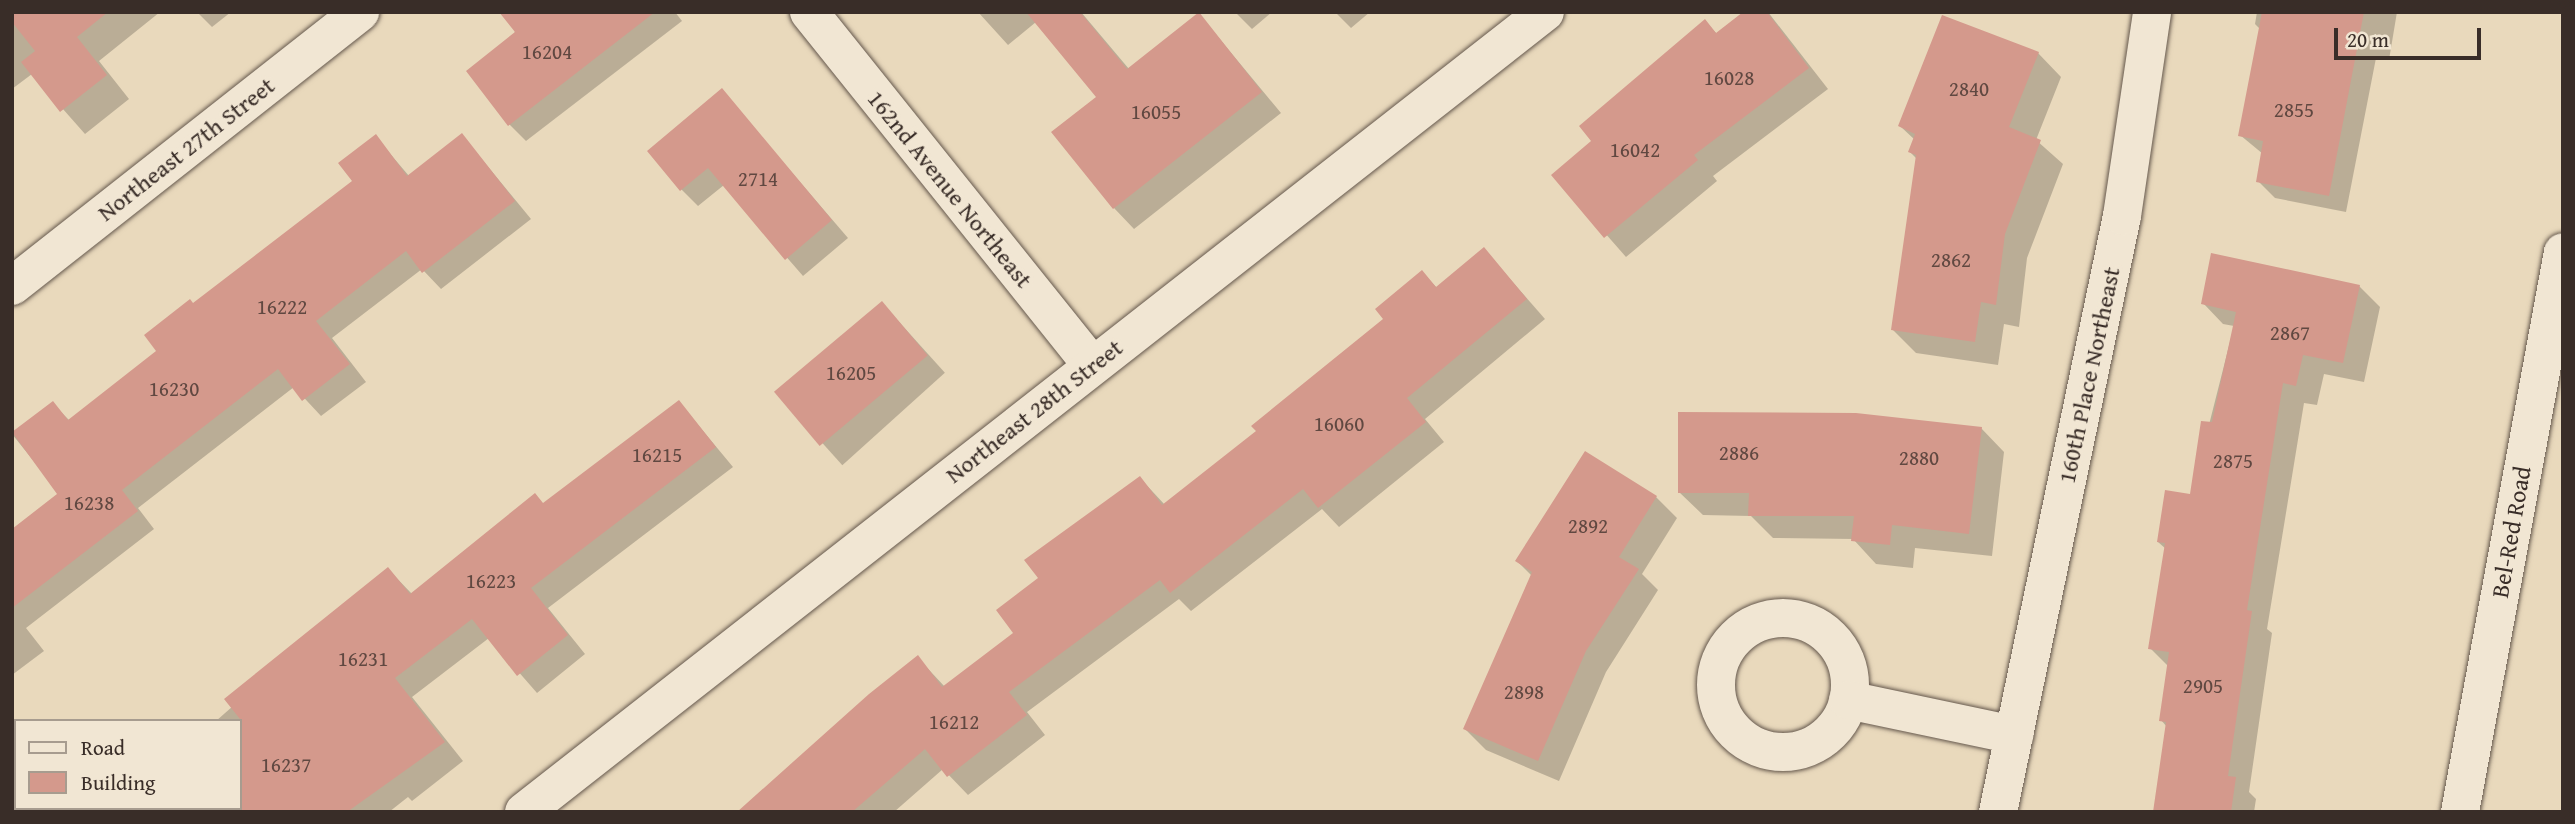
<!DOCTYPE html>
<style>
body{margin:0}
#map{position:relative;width:2575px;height:824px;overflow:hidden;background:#e9d9bc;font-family:"Gentium Book Plus",serif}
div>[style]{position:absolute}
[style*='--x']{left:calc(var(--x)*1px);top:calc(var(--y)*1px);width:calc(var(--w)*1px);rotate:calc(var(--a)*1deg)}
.shadow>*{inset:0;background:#0003;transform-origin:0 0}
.building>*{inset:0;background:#d4998c;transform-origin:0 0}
.roads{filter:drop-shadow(0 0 2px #65584d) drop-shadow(0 0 2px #65584d)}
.street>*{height:38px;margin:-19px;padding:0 19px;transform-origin:19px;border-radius:19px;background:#f1e6d3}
.street>.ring{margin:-19px;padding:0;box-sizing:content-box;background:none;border:38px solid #f1e6d3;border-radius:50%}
.secondary>*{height:38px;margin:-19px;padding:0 19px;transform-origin:19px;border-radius:19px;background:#f1e6d3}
span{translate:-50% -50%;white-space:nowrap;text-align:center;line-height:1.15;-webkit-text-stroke:7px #f1e6d3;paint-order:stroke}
.number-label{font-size:21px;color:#604841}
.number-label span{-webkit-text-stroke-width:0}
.street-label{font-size:24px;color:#392d28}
.frame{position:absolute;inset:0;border:14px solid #392d28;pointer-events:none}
.legend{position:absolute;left:14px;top:719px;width:228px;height:91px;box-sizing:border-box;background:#f1e6d3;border:2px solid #a79c8f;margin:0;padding:9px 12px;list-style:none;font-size:21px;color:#392d28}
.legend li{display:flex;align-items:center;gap:14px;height:35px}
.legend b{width:35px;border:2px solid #a79c8f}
.scale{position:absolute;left:2334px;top:28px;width:147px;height:32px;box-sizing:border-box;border:4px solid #392d28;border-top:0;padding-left:9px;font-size:21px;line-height:24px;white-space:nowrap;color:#392d28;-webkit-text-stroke:5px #f1e6d3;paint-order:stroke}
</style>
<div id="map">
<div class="shadow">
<div style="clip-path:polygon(12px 12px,160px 12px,99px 61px,129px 99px,85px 134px,32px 74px,12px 89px)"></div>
<div style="clip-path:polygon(197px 12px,231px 12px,212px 27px)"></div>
<div style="clip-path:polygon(516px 12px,675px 12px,682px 21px,526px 141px,509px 124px)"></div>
<div style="clip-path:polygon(978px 12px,1081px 12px,1129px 69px,1199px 14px,1281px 113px,1134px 229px,1114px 208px,1098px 97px,1036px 22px,1008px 45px)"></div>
<div style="clip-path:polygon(1235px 12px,1272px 12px,1252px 29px)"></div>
<div style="clip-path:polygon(1335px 12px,1370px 12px,1351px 28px)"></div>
<div style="clip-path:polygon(1746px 12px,1768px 12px,1828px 89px,1713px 176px,1717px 181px,1626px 257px,1554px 175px,1594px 141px,1705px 21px,1717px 34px)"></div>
<div style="clip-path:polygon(2257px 12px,2397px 12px,2389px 60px,2376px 58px,2346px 212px,2275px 198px,2258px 181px,2263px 154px,2240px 135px,2260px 29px,2255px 24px)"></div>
<div style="clip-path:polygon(2038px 53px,2061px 77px,2036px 140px,2063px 164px,2027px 258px,2019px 327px,2004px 324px,1998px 365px,1916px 353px,1893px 330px,1917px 159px,1910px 152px,1915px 140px,1900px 126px)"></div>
<div style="clip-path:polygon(722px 91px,848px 238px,803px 276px,724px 185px,698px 206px,681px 189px)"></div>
<div style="clip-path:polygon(462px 135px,531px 219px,441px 289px,422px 269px,332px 338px,366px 382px,321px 416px,294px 387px,138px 508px,154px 529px,26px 628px,44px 651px,12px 675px,12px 530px,60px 494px,12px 434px,53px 404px,70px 421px,158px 351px,194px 305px,354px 181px,376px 137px,409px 176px)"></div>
<div style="clip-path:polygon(1484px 249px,1545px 319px,1425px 419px,1444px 442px,1339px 527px,1322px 509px,1191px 611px,1179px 599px,1027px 712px,1045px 735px,968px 795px,943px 769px,894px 812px,769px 812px,918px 658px,945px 687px,1015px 633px,1041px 579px,1140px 478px,1165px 505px,1258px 431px,1386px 319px,1422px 272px,1437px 288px)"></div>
<div style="clip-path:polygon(2359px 286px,2380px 307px,2364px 382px,2324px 374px,2317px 405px,2304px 403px,2267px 629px,2272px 633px,2249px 792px,2256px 799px,2254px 812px,2155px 812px,2167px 727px,2161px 720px,2169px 667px,2150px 648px,2166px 549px,2158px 542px,2191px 496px,2234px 326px,2223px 324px,2203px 303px)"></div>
<div style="left:882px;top:303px;width:94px;height:138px;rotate:48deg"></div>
<div style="clip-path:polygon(679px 402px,733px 467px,548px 608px,585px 654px,537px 693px,489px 638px,412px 697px,463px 761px,412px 801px,408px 797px,389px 812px,101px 812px,240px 808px,240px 721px,216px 721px,388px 569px,412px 594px,544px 505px)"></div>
<div style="clip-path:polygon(1981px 428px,2004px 452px,1992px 556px,1915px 548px,1913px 568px,1876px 564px,1853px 539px,1773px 538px,1751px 516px,1703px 515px,1679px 492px)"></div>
<div style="clip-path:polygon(1656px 497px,1677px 518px,1642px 574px,1658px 590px,1606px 672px,1559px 781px,1486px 750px,1465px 729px,1532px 576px,1517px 561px)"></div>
</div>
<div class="building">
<div style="clip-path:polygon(12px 12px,108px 12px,77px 37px,107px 75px,60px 112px,21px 62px,35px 51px,12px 22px)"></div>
<div style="clip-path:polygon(499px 12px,655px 12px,508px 126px,466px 71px,515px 32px)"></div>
<div style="clip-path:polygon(1026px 12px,1080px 12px,1127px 69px,1199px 12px,1262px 92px,1113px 209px,1051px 132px,1096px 97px)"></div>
<div style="clip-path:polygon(1743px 12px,1767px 12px,1809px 68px,1694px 155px,1698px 160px,1604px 238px,1551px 175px,1591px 141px,1579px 126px,1705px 19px,1716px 33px)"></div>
<div style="clip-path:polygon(2262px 12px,2364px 12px,2329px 196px,2256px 182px,2263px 141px,2238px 136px)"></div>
<div style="clip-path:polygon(1942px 15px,2039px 52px,2009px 127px,2041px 140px,2005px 234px,1996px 305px,1981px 302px,1975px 342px,1891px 330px,1916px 155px,1908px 152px,1915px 134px,1898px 126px)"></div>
<div style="clip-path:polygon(722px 88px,832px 220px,785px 260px,708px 168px,680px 191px,647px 151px)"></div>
<div style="clip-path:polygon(462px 133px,515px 201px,422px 273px,406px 251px,316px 321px,350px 364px,302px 401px,278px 369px,122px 490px,138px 511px,12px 608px,12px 529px,57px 494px,12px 432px,53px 401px,68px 420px,156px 351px,144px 335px,190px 299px,193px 303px,352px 181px,338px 163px,376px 134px,407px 176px)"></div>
<div style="clip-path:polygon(1484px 247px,1527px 299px,1407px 398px,1426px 422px,1318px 508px,1303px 489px,1170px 593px,1160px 580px,1009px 692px,1027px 715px,947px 777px,925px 749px,852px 812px,737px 812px,869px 694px,918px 655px,942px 687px,1013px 633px,996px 610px,1038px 578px,1024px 560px,1140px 476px,1162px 505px,1256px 431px,1251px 426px,1383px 319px,1375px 309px,1422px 270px,1436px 287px)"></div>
<div style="clip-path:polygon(2211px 253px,2360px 285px,2343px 363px,2303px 355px,2296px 386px,2283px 383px,2247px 610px,2252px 611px,2228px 776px,2236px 777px,2231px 812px,2153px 812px,2166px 722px,2159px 721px,2169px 652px,2148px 649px,2165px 543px,2157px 542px,2165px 490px,2190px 494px,2201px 421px,2212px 422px,2236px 312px,2201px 304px)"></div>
<div style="left:882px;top:301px;width:71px;height:141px;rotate:50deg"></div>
<div style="clip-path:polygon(679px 400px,716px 447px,531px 588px,568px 635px,517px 676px,472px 619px,395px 678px,445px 742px,347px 812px,240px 812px,240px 719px,224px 699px,388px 567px,410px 594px,535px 493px,543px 503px)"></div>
<div style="clip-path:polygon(1678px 412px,1856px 413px,1982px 427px,1969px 534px,1892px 525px,1890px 545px,1851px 541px,1854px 516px,1748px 516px,1749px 493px,1678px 493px)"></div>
<div style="clip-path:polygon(1585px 451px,1657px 496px,1619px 557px,1639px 569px,1586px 651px,1538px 761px,1463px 729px,1532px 572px,1515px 561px)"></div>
</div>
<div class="roads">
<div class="street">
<div style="--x:809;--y:12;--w:452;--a:51.3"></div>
<div style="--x:12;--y:286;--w:443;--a:-38.2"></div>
<div class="ring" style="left:1716px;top:618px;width:96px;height:96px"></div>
<div style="--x:1848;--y:700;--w:170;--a:11.9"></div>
<div style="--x:524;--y:812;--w:1297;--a:-38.08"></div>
<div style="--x:1998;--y:812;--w:609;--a:-78.25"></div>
<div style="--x:2122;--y:216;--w:206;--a:-81.6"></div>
</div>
<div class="secondary">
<div style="--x:2460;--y:812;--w:569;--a:-79.58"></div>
</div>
</div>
<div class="number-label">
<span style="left:547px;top:52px">16204</span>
<span style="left:1729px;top:78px">16028</span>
<span style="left:1969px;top:89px">2840</span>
<span style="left:2294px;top:110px">2855</span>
<span style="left:1156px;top:112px">16055</span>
<span style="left:1635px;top:150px">16042</span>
<span style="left:758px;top:179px">2714</span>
<span style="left:1951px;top:260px">2862</span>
<span style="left:282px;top:307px">16222</span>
<span style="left:2290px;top:333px">2867</span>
<span style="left:851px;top:373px">16205</span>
<span style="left:174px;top:389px">16230</span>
<span style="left:1339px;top:424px">16060</span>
<span style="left:1739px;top:453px">2886</span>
<span style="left:657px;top:455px">16215</span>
<span style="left:1919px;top:458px">2880</span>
<span style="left:2233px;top:461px">2875</span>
<span style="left:89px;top:503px">16238</span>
<span style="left:1588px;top:526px">2892</span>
<span style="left:491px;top:581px">16223</span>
<span style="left:363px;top:659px">16231</span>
<span style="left:2203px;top:686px">2905</span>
<span style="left:1524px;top:692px">2898</span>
<span style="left:954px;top:722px">16212</span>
<span style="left:286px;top:765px">16237</span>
</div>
<div class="street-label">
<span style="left:186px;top:149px;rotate:-38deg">Northeast 27th Street</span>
<span style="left:950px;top:189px;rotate:51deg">162nd Avenue Northeast</span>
<span style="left:2089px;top:375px;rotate:-78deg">160th Place Northeast</span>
<span style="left:1034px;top:411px;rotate:-38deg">Northeast 28th Street</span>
<span style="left:2511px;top:532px;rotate:-80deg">Bel-Red Road</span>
</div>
<div class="frame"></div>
<ul class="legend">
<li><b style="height:9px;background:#f1e6d3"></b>Road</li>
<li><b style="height:19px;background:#d4998c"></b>Building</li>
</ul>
<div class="scale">20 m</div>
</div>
